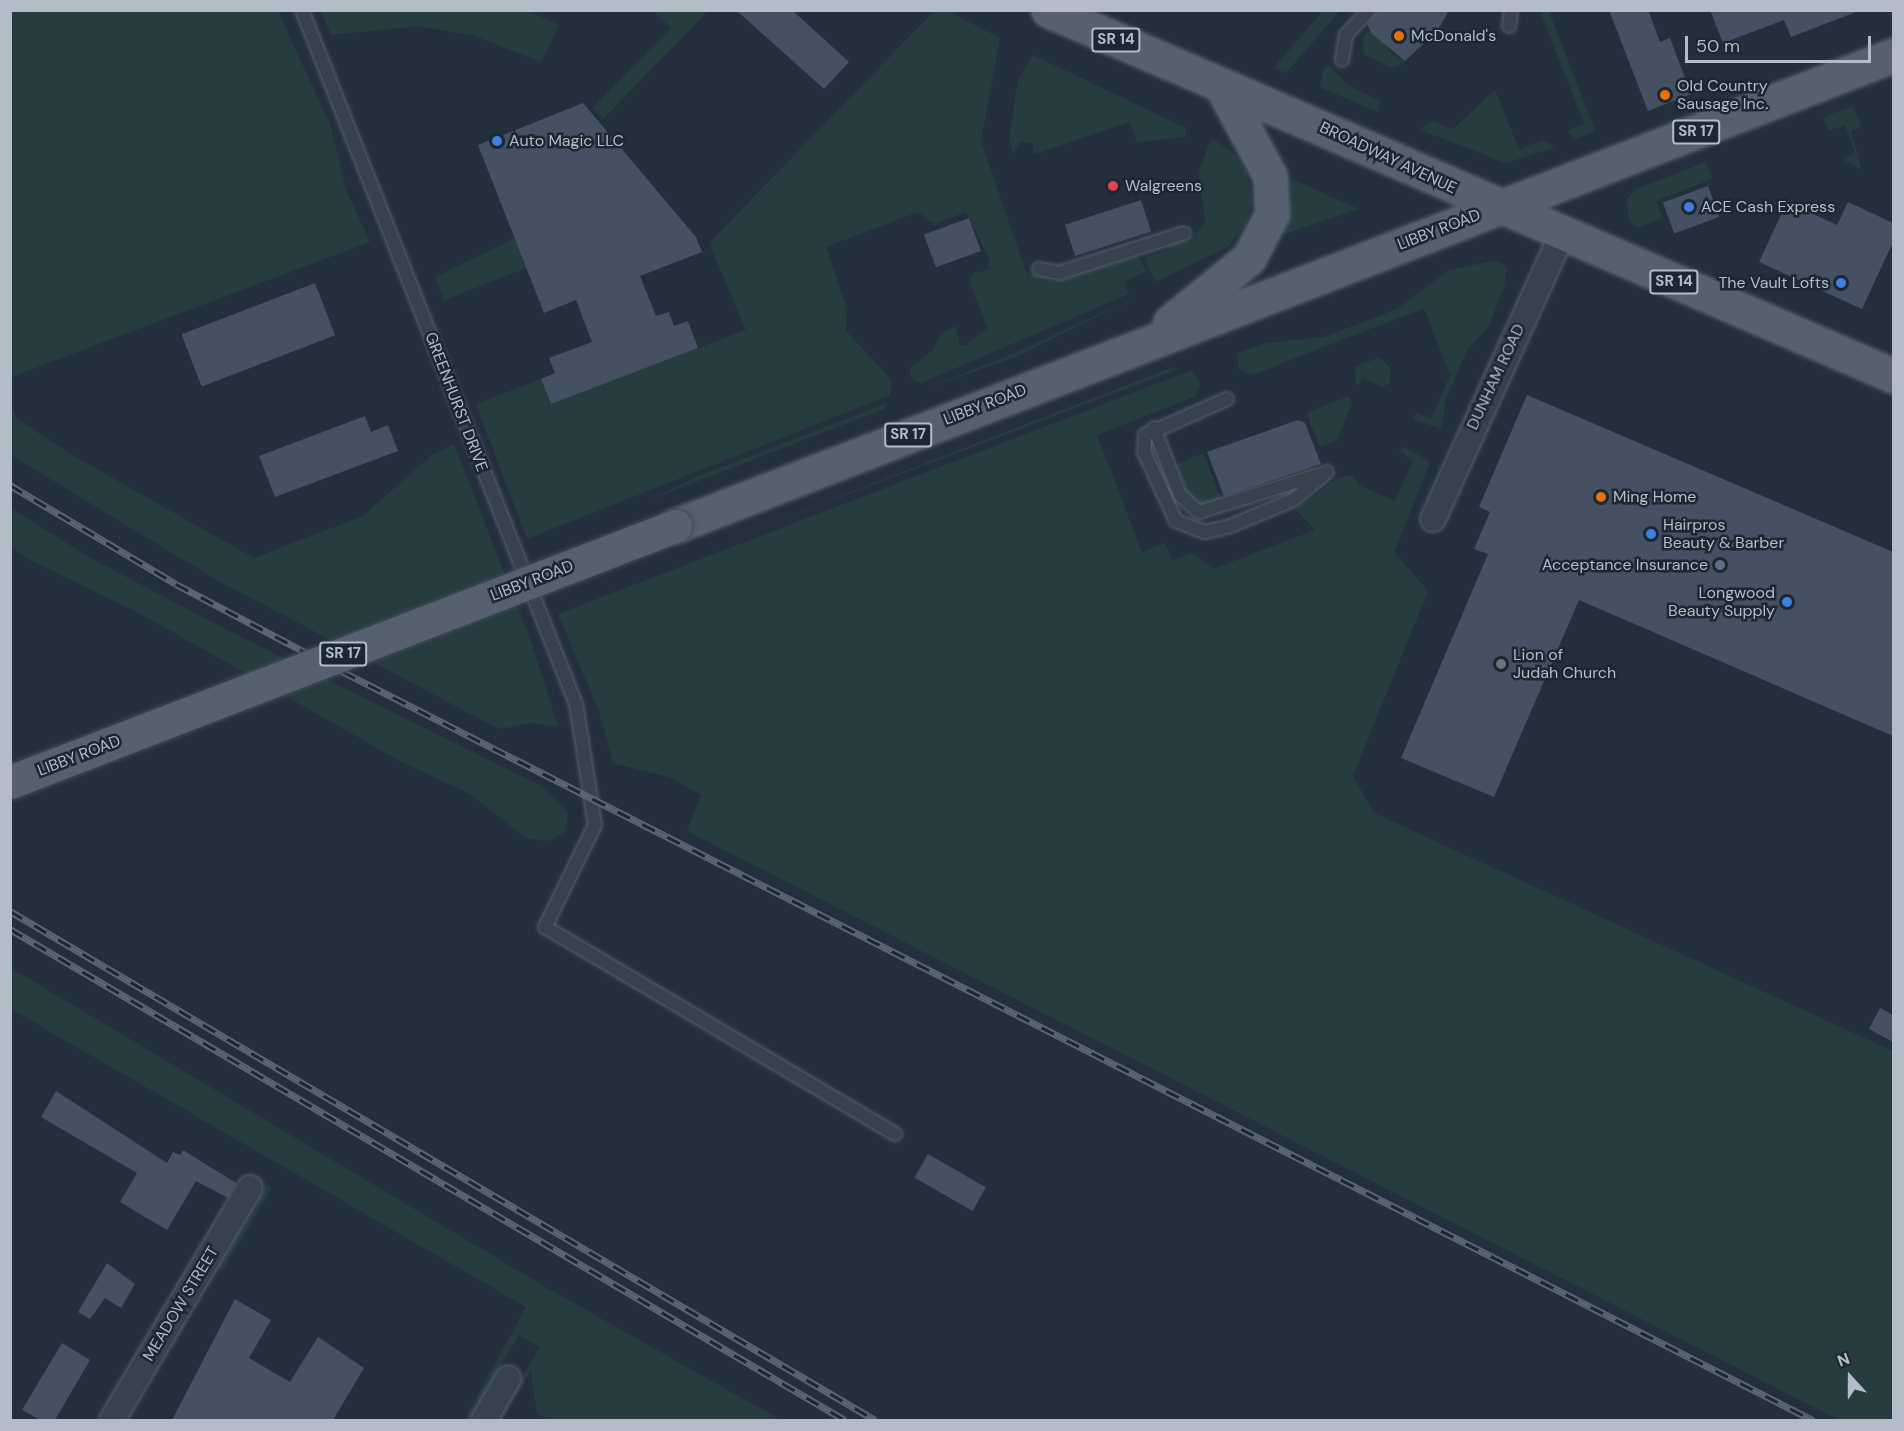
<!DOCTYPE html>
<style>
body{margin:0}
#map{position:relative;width:1904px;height:1431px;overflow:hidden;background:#242f3e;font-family:"DM Sans",sans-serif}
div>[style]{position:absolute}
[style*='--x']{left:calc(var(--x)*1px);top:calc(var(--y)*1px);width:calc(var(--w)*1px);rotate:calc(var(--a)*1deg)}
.green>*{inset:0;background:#263c3f;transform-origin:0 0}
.building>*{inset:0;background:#455162;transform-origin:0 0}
.roads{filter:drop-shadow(0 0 2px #565f6c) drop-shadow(0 0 2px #565f6c)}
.service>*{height:12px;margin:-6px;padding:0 6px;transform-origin:6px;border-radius:6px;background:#38414e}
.minor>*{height:24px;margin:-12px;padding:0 12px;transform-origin:12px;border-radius:12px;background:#38414e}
.primary>*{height:33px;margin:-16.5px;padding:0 16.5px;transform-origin:16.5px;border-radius:16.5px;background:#56606e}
.rail>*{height:7px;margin-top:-3.5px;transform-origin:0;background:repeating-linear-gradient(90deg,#1d2633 0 14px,#5a6575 0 28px);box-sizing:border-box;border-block:2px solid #5a6575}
.bridges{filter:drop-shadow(0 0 2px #414a57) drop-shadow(0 0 2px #414a57)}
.primary-bridge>*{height:33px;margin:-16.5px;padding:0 16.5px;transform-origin:16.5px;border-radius:16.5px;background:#56606e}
.dots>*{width:16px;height:16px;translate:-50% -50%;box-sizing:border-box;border:3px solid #1d2633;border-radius:50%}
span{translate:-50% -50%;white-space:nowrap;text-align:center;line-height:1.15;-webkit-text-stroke:5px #1d2633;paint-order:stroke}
.shield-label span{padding:2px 4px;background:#1d2633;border:2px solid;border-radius:4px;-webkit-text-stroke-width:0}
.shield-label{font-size:15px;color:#b4bcc9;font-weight:700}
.poi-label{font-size:16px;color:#b4bcc9}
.left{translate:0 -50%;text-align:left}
.right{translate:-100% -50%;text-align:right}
.street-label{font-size:16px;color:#b4bcc9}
.frame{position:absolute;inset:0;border:12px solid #b4bcc9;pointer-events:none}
.north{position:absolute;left:1820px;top:1347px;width:60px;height:60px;-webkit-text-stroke:4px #1d2633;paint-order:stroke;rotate:339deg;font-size:16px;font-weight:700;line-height:24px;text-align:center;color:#b4bcc9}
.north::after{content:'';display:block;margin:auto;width:21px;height:27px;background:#b4bcc9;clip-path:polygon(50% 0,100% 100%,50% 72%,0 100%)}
.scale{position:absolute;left:1685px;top:36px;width:186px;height:27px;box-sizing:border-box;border:3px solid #b4bcc9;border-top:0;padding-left:8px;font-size:18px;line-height:21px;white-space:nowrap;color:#b4bcc9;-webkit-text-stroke:4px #1d2633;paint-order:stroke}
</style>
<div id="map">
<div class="green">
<div style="clip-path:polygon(11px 10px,278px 11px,331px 127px,346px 190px,370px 242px,11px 377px)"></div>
<div style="clip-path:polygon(321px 11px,529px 11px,559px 25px,541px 62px,472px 35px,419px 26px,331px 35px)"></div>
<div style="clip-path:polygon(653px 11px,708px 11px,603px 119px,593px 107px,671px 28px)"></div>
<div style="clip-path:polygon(934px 11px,947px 11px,1000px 38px,981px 141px,1026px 272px,1054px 282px,1138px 255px,1146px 272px,1124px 281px,1129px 294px,921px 383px,911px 379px,910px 368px,934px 349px,941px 333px,956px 326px,960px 345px,964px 346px,988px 328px,969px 282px,973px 273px,988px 270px,989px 259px,966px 212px,934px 224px,918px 212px,826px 247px,847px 310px,846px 331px,892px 380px,890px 395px,527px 539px,476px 404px,541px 379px,551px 404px,746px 330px,709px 243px)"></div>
<div style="clip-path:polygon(1323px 11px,1340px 11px,1286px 73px,1274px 67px)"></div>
<div style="clip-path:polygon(1540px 11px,1549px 11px,1595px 131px,1575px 139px,1568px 131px,1584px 123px)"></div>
<div style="clip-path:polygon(1371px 28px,1394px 56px,1405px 61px,1402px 65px,1391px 68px,1364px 54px,1362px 39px)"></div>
<div style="clip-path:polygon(1033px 55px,1186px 128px,1185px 137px,1137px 142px,1129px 122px,1033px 155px,1033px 144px,1020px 141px,1013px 155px,1009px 139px,1018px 80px)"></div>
<div style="clip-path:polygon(1329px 66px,1348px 85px,1380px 101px,1378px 112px,1320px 87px,1323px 69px)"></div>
<div style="clip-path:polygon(1495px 90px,1519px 149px,1543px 140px,1556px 147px,1506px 163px,1420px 130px,1432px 121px,1453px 129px)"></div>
<div style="clip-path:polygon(1853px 106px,1861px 127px,1851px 131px,1862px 170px,1843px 160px,1855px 152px,1845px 125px,1828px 131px,1823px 117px)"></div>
<div style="clip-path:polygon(1211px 138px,1234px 153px,1246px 170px,1252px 201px,1246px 224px,1228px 247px,1155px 282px,1144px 258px,1168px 250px,1167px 245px,1192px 236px,1205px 223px,1199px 171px)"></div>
<div style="clip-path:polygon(1706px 162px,1712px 179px,1656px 201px,1663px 218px,1638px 228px,1629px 221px,1626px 200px,1636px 189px)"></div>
<div style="clip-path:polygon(1291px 179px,1359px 209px,1278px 236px,1284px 180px)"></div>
<div style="clip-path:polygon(515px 238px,527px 268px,444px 300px,435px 277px)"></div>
<div style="clip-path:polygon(1496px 260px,1507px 267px,1505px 283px,1489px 326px,1467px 350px,1446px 399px,1441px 429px,1413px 419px,1416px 413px,1432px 418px,1450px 375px,1424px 308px,1252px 375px,1239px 369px,1237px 353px,1266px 343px,1324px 337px,1397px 309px,1448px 271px)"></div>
<div style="clip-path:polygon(1135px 298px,1016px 357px,927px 388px,1005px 357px)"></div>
<div style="clip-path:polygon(1379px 358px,1390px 367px,1390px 383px,1382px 387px,1363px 378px,1356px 387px,1355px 366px)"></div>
<div style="clip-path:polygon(1173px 367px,1179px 369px,719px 543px)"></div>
<div style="clip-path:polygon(1192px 370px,1200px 384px,1196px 396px,1097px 435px,1142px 552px,1165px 543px,1172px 560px,1192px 553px,1213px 569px,1315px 530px,1296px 510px,1337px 478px,1353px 475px,1358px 485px,1395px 501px,1413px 461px,1399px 450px,1405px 447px,1430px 462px,1394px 552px,1428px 591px,1353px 776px,1374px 813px,1893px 1051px,1893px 1420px,1839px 1420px,687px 831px,701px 795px,673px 778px,613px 763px,598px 709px,558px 614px)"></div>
<div style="clip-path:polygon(1349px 396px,1352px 403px,1337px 440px,1320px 447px,1306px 413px)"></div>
<div style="clip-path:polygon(10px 403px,17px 419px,72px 455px,254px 558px,363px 516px,432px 455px,454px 444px,533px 647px,558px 727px,533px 723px,499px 729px,215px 579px,11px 455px)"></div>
<div style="clip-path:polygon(887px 403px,884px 409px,652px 499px,696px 477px)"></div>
<div style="clip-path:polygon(1203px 453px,1222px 502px,1204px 506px,1187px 494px,1176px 464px)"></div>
<div style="clip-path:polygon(10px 508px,94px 560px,239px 636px,540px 785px,568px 813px,566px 831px,550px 841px,528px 839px,468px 793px,402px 762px,141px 614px,28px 559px,11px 547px)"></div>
<div style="clip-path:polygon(11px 968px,540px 1284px,781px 1420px,549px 1420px,537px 1414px,531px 1371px,502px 1420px,496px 1420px,540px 1347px,519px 1335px,469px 1420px,464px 1420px,526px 1307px,11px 1009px)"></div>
<div style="left:267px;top:1185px;width:6px;height:98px;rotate:31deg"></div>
</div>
<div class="building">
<div style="clip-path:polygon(736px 10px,792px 10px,849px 62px,824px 89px)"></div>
<div style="clip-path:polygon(1377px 10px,1449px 10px,1438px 30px,1405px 61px,1372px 34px,1367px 24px)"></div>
<div style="clip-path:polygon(1609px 10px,1648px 10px,1660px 42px,1670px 38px,1691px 94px,1648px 111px)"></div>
<div style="clip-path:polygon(1710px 10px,1856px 10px,1856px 12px,1791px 37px,1784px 20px,1723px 43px)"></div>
<div style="clip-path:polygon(583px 103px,696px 237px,702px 252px,640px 276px,656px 316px,669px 312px,674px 326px,688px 321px,698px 348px,551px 404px,541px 379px,555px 373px,549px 358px,592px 342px,576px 300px,544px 313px,478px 145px)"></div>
<div style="left:1708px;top:186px;width:33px;height:48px;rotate:70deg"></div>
<div style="left:1141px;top:200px;width:33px;height:80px;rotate:72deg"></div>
<div style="clip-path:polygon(1787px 202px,1837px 225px,1848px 202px,1893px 223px,1893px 242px,1862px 309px,1759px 262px)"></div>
<div style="left:969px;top:218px;width:35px;height:48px;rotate:70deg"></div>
<div style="left:315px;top:283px;width:56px;height:143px;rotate:69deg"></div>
<div style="clip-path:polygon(1527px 395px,1893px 552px,1893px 736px,1579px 600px,1494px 797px,1401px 758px,1488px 554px,1474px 549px,1490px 512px,1479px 507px)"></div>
<div style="clip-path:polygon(365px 416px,371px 432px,388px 425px,398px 451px,275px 497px,259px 456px)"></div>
<div style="clip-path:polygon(1298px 420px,1305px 423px,1321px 464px,1224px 496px,1207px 452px)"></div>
<div style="clip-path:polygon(1880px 1008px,1893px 1015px,1893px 1042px,1869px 1029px)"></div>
<div style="clip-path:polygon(56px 1091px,167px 1163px,173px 1152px,180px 1155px,183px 1150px,236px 1183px,228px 1198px,196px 1181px,167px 1230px,120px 1202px,137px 1173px,41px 1117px)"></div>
<div style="left:928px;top:1154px;width:67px;height:27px;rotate:30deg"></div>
<div style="clip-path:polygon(107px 1263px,135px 1284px,121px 1308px,105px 1298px,90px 1319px,78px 1312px)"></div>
<div style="clip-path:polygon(235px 1299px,271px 1320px,249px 1358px,290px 1382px,318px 1337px,364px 1368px,333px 1420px,172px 1420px)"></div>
<div style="clip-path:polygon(62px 1343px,90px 1360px,55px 1420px,40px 1420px,22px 1410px)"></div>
</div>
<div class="roads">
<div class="service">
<div style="--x:302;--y:10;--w:746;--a:68.46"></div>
<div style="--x:576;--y:704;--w:122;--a:81.1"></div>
<div style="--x:595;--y:825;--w:114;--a:116.1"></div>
<div style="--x:545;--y:927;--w:407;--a:30.6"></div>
<div style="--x:1509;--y:26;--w:16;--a:-83"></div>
<div style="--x:1342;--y:60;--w:25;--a:-81"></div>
<div style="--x:1346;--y:35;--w:34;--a:-47"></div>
<div style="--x:1039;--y:269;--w:20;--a:11"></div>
<div style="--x:1059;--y:273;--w:131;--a:-17.7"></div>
<div style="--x:1227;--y:399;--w:90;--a:156.3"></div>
<div style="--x:1145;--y:435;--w:17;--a:93"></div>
<div style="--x:1144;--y:452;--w:76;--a:65.1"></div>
<div style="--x:1176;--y:521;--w:31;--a:21"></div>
<div style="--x:1205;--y:532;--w:26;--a:-13"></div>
<div style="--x:1230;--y:526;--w:68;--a:-22.4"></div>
<div style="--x:1293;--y:500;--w:44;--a:-39.5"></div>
<div style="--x:1154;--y:428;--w:72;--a:68.8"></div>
<div style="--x:1180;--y:495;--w:25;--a:42"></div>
<div style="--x:1199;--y:512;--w:128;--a:-17.3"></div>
</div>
<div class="minor">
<div style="--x:1433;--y:519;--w:310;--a:-65.6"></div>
<div style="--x:112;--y:1420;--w:270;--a:-59.3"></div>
<div style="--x:484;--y:1420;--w:48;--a:-59.7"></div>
</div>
<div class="primary">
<div style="--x:1048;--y:10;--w:922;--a:23.39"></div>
<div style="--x:1170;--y:322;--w:102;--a:-39"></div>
<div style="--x:1249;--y:258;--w:50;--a:-62.4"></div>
<div style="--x:1272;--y:214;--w:38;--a:-93"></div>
<div style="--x:1270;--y:176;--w:103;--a:-118.3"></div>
<div style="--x:675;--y:526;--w:1307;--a:-21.13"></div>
</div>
</div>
<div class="rail">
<div style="--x:10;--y:485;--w:193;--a:30.8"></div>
<div style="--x:176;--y:584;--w:161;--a:27.8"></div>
<div style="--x:318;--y:659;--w:1678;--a:26.98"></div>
<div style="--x:10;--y:911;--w:1004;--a:30.47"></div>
<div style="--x:10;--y:929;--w:969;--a:30.46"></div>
</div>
<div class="bridges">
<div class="primary-bridge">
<div style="--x:10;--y:782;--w:713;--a:-21.05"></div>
</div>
</div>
<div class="dots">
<div style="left:1399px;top:36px;background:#e8710a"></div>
<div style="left:1665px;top:95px;background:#e8710a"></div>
<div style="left:497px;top:141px;background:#3f7fe0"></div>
<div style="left:1113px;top:186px;background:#e0444e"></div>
<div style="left:1689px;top:207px;background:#3f7fe0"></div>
<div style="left:1841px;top:283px;background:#3f7fe0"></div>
<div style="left:1601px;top:497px;background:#e8710a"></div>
<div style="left:1651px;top:534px;background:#3f7fe0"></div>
<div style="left:1720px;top:565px;background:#5c6f8a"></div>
<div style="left:1787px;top:602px;background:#3f7fe0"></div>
<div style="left:1501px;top:664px;background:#6b7280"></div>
</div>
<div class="shield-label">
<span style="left:1116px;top:40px">SR 14</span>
<span style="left:1696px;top:132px">SR 17</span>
<span style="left:1674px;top:282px">SR 14</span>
<span style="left:908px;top:435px">SR 17</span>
<span style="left:343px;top:654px">SR 17</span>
</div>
<div class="poi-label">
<span class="left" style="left:1411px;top:36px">McDonald's</span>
<span class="left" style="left:1677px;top:95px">Old Country<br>Sausage Inc.</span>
<span class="left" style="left:509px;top:141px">Auto Magic LLC</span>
<span class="left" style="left:1125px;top:186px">Walgreens</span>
<span class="left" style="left:1701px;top:207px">ACE Cash Express</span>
<span class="right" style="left:1829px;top:283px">The Vault Lofts</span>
<span class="left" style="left:1613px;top:497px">Ming Home</span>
<span class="left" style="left:1663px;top:534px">Hairpros<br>Beauty &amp; Barber</span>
<span class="right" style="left:1708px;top:565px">Acceptance Insurance</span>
<span class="right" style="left:1775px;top:602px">Longwood<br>Beauty Supply</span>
<span class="left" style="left:1513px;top:664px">Lion of<br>Judah Church</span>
</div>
<div class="street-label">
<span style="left:1388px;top:158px;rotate:25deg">BROADWAY AVENUE</span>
<span style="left:1439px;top:230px;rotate:-21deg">LIBBY ROAD</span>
<span style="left:1496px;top:377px;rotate:-65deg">DUNHAM ROAD</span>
<span style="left:456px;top:402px;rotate:69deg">GREENHURST DRIVE</span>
<span style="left:985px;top:405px;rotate:-21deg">LIBBY ROAD</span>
<span style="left:532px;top:581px;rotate:-21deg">LIBBY ROAD</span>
<span style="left:79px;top:756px;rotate:-21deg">LIBBY ROAD</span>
<span style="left:181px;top:1304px;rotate:-59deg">MEADOW STREET</span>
</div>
<div class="frame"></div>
<div class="north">N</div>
<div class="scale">50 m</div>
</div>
